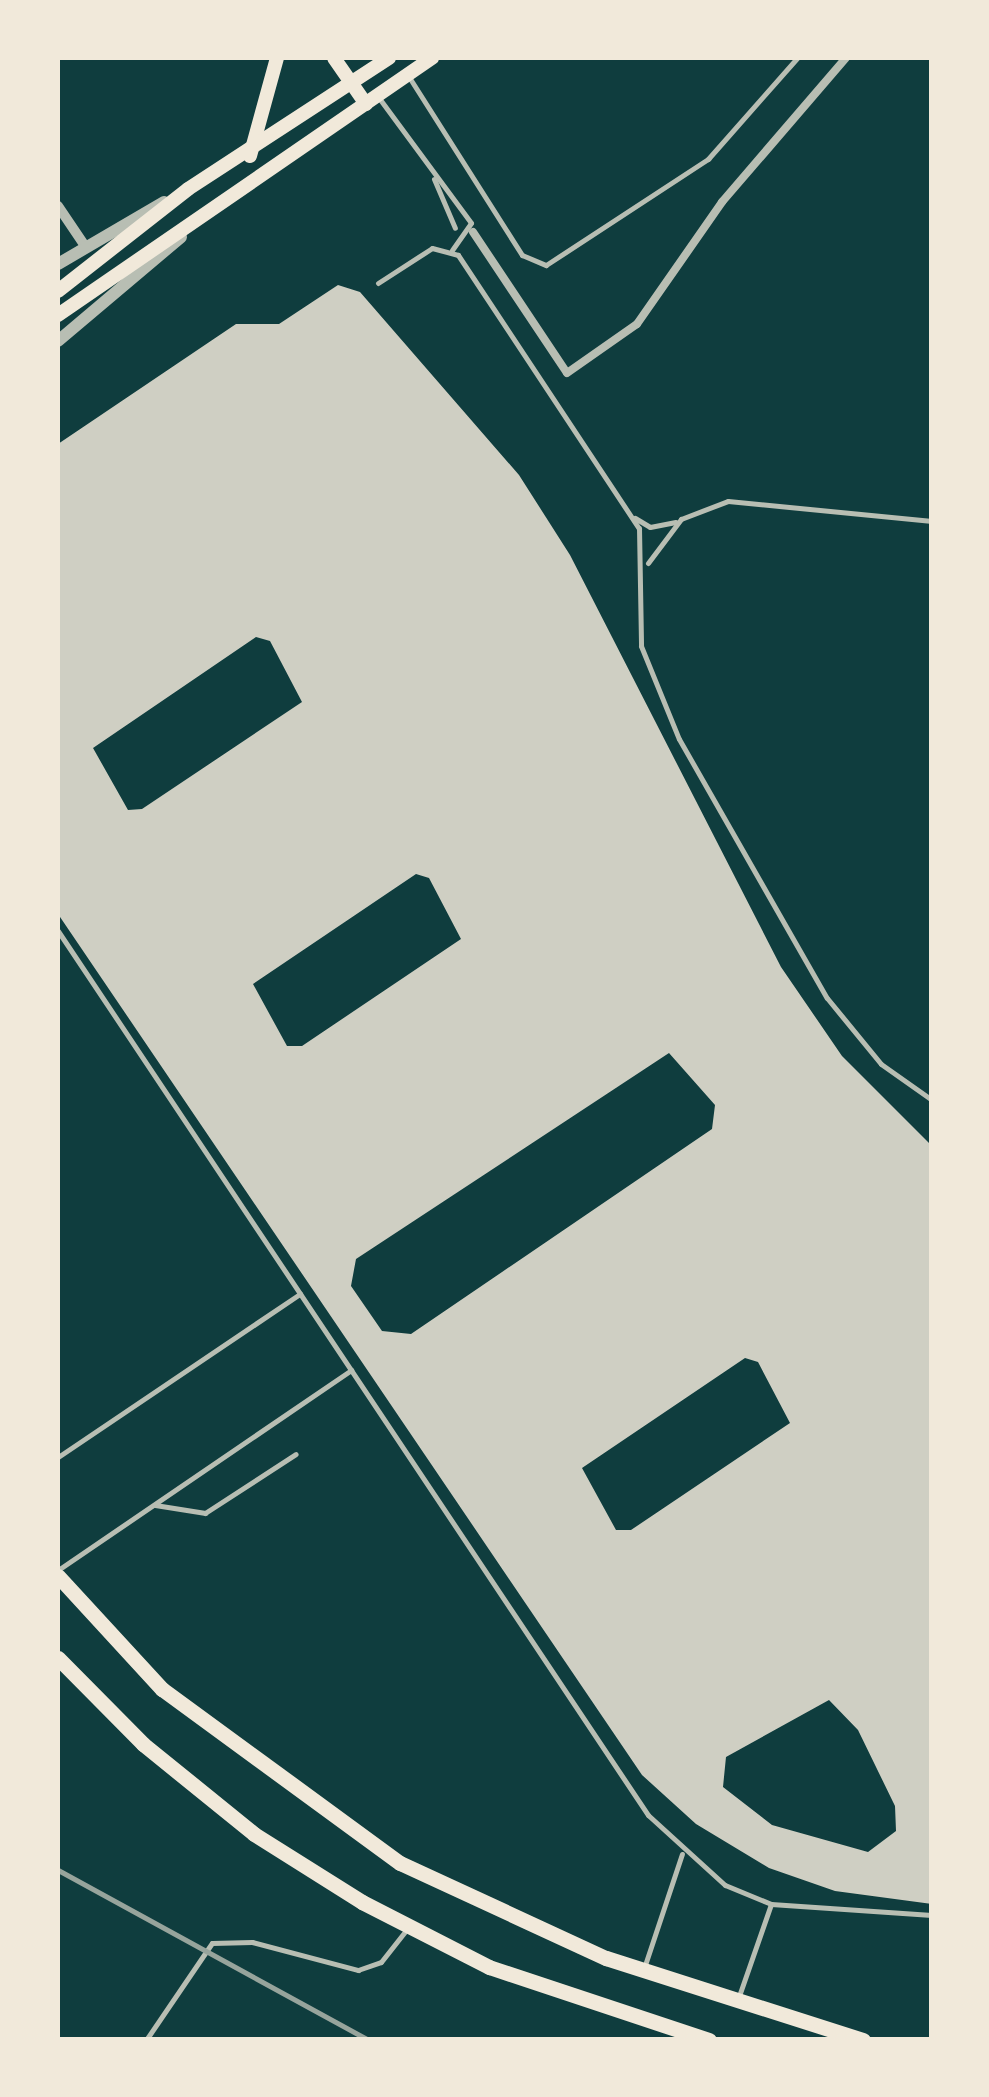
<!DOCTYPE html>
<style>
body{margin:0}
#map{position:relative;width:989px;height:2097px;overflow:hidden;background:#0f3d3e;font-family:Barlow,sans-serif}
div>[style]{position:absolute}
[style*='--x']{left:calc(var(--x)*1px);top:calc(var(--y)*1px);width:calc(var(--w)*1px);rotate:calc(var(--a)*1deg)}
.building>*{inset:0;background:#cfcfc3}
.service>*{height:5px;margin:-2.5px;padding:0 2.5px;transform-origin:2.5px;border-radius:2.5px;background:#b8beb3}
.pedestrian>*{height:8px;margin:-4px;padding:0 4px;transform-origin:4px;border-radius:4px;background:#b8beb3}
.minor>*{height:10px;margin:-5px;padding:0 5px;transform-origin:5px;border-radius:5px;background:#b8beb3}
.tertiary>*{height:12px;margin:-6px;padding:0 6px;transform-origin:6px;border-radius:6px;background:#b8beb3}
.secondary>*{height:14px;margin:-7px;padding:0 7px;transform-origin:7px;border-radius:7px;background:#f1e9da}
.primary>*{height:15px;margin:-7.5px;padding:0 7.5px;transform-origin:7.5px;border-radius:7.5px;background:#f1e9da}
.rail>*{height:5px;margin:-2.5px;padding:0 2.5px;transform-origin:2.5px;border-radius:2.5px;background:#97a49c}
span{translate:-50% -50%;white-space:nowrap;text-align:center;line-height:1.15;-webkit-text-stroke:8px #f1e9da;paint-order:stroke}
.frame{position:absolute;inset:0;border:60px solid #f1e9da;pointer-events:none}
</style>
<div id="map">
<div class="building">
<div style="clip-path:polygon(evenodd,338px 285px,360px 292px,519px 475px,570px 555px,781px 967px,842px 1056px,932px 1146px,932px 1904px,835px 1891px,769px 1868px,696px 1824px,642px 1775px,58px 914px,58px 444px,236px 324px,279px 324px,338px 285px,256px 637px,270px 641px,302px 702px,142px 809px,128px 810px,93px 748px,256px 637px,338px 285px,416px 874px,429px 878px,461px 939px,302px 1046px,287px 1046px,253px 984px,416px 874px,338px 285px,669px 1053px,715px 1105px,712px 1129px,411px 1334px,382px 1331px,351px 1286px,356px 1259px,669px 1053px,338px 285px,745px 1358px,758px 1362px,790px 1423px,631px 1530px,616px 1530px,582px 1468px,745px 1358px,338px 285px,829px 1700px,858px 1730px,895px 1806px,896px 1831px,868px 1852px,772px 1825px,723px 1787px,726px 1757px,829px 1700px)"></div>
</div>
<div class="service">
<div style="--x:409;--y:77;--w:211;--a:57.6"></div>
<div style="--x:522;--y:255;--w:26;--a:23"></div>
<div style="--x:546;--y:265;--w:194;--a:-33.2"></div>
<div style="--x:708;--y:159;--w:135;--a:-48.6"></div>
<div style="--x:379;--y:98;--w:155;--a:53.6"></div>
<div style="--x:471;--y:223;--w:33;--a:125"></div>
<div style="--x:434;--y:179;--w:53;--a:66.8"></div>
<div style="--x:378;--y:283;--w:64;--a:-32.9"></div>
<div style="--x:432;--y:248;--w:27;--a:15"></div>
<div style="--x:458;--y:255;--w:328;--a:56.5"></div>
<div style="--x:639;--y:528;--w:118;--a:89"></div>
<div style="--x:641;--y:646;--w:100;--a:67.8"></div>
<div style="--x:679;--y:739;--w:298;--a:60.3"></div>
<div style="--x:827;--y:998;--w:85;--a:50.7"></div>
<div style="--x:881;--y:1064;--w:62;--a:35.2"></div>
<div style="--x:635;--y:518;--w:17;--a:31"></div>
<div style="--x:650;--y:527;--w:26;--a:-11"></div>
<div style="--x:648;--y:563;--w:55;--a:-53.1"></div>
<div style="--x:681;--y:519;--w:50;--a:-21"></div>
<div style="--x:728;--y:501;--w:205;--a:5.6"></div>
<div style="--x:58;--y:931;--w:1063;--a:56.28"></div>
<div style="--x:648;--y:1815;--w:104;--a:42.3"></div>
<div style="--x:725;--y:1885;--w:50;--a:22.4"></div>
<div style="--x:771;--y:1904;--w:161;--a:3.9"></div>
<div style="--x:58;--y:1457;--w:292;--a:-34"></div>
<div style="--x:155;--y:1505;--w:51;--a:9.1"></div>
<div style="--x:205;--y:1513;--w:108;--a:-33"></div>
<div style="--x:58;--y:1570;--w:355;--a:-34.3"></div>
<div style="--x:645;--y:1965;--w:117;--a:-71.6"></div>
<div style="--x:739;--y:1996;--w:97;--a:-70.8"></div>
<div style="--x:146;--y:2040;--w:117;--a:-55.8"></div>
<div style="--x:212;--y:1943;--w:40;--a:-1.4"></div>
<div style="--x:252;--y:1942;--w:110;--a:14.8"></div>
<div style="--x:358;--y:1970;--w:24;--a:-19"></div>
<div style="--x:381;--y:1962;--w:42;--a:-51.8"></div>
</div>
<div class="pedestrian">
<div style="--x:473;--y:232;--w:169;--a:56.3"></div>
<div style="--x:567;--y:373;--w:85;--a:-35"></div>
<div style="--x:637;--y:324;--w:149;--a:-55.1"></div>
<div style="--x:722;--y:202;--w:190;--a:-49.3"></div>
</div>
<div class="minor">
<div style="--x:58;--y:206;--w:48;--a:56"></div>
</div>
<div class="tertiary">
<div style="--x:58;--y:264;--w:123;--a:-30.3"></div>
<div style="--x:58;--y:341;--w:161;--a:-40.2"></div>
</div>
<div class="secondary">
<div style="--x:334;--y:58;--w:56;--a:55.2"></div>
<div style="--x:250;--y:156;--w:102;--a:-74.6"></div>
<div style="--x:58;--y:291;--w:165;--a:-38.1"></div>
<div style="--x:188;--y:189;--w:240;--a:-33.1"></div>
<div style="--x:58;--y:315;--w:454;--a:-34.5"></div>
</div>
<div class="primary">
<div style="--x:58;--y:1576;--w:154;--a:47.4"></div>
<div style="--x:162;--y:1689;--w:295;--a:36.2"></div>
<div style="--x:400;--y:1863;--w:227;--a:24.8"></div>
<div style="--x:606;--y:1958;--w:270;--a:17.7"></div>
<div style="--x:58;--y:1658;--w:121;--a:45.3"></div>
<div style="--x:143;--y:1744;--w:143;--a:39"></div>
<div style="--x:254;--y:1834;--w:128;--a:32.2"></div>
<div style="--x:362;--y:1902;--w:143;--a:27.1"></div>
<div style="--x:489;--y:1967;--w:232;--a:18.4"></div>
</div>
<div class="rail">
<div style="--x:58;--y:1870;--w:354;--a:28.7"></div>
</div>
<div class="frame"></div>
</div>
